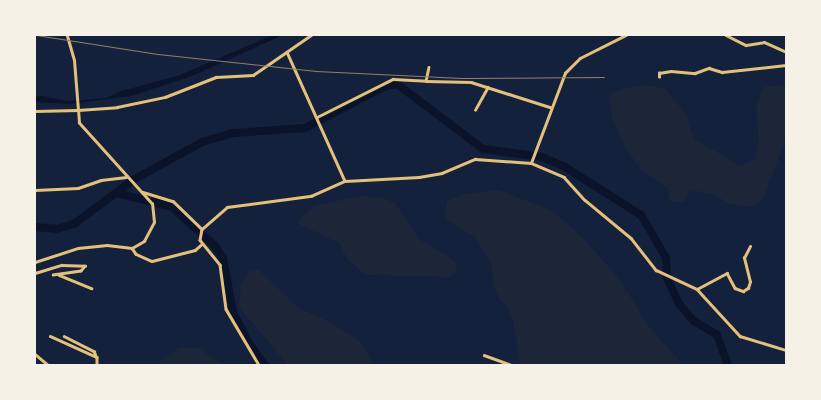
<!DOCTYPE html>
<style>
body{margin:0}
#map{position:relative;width:821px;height:400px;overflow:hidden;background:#14213d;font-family:Poppins,sans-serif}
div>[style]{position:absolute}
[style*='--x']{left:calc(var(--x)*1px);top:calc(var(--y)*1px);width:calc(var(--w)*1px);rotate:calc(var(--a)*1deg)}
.green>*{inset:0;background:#1d2539}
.water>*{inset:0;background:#0b132b}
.river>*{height:8px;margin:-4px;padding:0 4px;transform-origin:4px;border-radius:4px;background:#0b132b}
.minor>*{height:2.5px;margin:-1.25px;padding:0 1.25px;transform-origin:1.25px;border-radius:1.25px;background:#e5c07b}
.tertiary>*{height:3px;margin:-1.5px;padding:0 1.5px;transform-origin:1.5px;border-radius:1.5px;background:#e5c07b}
.rail>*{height:1px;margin:-0.5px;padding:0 0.5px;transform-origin:0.5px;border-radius:0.5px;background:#918062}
span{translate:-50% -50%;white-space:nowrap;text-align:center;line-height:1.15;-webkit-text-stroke:5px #f6f1e7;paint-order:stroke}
.frame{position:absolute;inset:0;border:36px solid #f6f1e7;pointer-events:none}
</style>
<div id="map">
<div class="green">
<div style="clip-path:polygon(786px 84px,785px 141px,763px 199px,752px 207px,729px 204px,714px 194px,691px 190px,683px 203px,669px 201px,668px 188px,641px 170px,624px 145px,612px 117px,609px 94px,625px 88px,646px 85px,665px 89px,685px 113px,694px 139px,741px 166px,755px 159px,759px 142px,756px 107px,764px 87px)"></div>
<div style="clip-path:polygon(499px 190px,553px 211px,585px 240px,619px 279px,650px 328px,683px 365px,521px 365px,513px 321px,507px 306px,500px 300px,494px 286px,492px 265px,475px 237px,447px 220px,445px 212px,447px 201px,465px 194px)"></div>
<div style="clip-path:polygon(361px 196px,380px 197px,395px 203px,420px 240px,450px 257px,457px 264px,456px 272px,450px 277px,366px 275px,348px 260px,339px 243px,299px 224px,301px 217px,314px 206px)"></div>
<div style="clip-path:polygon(259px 270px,298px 308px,328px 321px,360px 341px,372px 360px,371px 365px,288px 365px,239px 307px,241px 285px,248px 272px)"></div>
<div style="clip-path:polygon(179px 348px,198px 348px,223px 365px,155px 365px)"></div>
</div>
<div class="water">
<div style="clip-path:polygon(273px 35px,283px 35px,192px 76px,131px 96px,71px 104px,35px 102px,35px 97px,42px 96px,67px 101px,107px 98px,118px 92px,180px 75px)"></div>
</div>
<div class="river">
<div style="--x:117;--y:193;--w:57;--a:14.3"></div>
<div style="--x:172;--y:207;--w:59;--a:42.3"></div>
<div style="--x:216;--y:247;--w:13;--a:58"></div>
<div style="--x:223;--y:258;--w:55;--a:79.5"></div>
<div style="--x:233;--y:312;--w:34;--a:63"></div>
<div style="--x:248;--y:342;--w:29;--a:54"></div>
<div style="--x:35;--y:227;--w:21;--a:5"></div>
<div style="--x:56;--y:229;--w:19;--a:-16"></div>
<div style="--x:74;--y:224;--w:74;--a:-36.7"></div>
<div style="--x:133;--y:180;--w:79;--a:-28.8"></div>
<div style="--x:202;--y:142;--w:33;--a:-16"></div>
<div style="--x:234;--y:133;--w:71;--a:-4"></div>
<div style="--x:305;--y:128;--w:88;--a:-27.7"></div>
<div style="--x:383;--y:87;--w:14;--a:-12"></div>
<div style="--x:397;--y:84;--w:108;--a:37.1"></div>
<div style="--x:483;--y:149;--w:60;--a:7.7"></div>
<div style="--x:542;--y:157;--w:25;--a:23"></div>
<div style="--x:565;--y:167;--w:90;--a:32.3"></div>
<div style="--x:641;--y:215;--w:50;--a:59.8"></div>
<div style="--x:666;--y:258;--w:20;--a:87"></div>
<div style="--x:667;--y:278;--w:29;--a:65"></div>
<div style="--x:679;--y:304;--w:23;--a:49"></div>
<div style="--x:694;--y:321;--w:27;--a:31"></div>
<div style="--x:717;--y:335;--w:32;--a:70"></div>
</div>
<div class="minor">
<div style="--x:726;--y:35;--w:22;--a:27"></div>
<div style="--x:746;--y:45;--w:18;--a:-9"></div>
<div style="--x:764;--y:42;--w:24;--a:24"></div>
<div style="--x:287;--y:52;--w:141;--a:65.8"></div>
<div style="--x:429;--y:67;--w:14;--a:102"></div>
<div style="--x:426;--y:81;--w:45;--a:1.3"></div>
<div style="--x:471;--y:82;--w:83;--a:17.6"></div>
<div style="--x:659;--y:77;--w:4;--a:-90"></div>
<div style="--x:659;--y:73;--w:12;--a:-9"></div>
<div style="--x:671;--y:71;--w:24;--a:5"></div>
<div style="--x:695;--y:73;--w:15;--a:-20"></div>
<div style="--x:709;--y:68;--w:14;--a:17"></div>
<div style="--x:722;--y:72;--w:64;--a:-6.2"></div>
<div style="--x:475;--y:110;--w:26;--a:-61"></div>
<div style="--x:317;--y:117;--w:85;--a:-26.6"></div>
<div style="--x:393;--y:79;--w:33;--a:3"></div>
<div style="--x:531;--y:163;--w:96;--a:-69.3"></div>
<div style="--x:565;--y:73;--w:21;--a:-45"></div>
<div style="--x:580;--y:58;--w:51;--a:-26.6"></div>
<div style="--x:35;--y:190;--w:43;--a:-2.7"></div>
<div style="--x:78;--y:188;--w:24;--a:-19"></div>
<div style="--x:101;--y:180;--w:25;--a:-7"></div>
<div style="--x:143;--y:192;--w:31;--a:17"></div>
<div style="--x:173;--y:201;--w:40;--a:44"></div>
<div style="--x:202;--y:229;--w:11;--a:100"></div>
<div style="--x:200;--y:240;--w:32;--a:51"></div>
<div style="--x:220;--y:265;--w:44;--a:82.2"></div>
<div style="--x:226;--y:309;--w:65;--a:59.5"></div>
<div style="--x:202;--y:229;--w:33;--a:-41"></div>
<div style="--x:227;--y:207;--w:85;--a:-7.5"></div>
<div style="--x:311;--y:196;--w:37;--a:-24"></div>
<div style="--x:345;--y:181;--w:74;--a:-3.1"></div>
<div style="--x:419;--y:177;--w:23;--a:-10"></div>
<div style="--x:442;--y:173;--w:36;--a:-23"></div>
<div style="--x:475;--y:159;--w:56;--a:4.1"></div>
<div style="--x:531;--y:163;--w:36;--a:23"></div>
<div style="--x:564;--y:177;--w:31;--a:48"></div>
<div style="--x:585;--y:200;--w:60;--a:39.6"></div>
<div style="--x:631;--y:238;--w:41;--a:52"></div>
<div style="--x:656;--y:270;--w:45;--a:24.9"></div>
<div style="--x:697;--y:289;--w:64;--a:47.5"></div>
<div style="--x:740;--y:336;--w:48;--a:16.9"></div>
<div style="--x:132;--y:248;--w:7;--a:56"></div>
<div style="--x:136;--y:254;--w:17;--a:24"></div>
<div style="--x:152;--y:261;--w:44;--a:-14.3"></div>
<div style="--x:195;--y:250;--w:9;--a:-41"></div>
<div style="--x:35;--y:262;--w:45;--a:-18"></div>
<div style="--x:78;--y:248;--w:29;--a:-6"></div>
<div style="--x:107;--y:245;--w:25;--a:7"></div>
<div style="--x:132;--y:248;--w:14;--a:-30"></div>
<div style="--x:144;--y:241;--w:21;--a:-62"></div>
<div style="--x:154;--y:222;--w:18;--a:-96"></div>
<div style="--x:152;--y:204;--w:109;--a:-132"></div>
<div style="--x:79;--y:123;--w:13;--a:-94"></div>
<div style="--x:78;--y:110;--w:39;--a:-4"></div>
<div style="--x:117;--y:107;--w:49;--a:-11.8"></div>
<div style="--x:165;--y:97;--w:55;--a:-21.4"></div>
<div style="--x:216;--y:77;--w:37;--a:-3"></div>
<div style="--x:253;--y:75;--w:70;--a:-34.6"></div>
<div style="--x:35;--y:273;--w:28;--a:-17"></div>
<div style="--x:62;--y:265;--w:23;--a:2"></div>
<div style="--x:85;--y:266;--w:6;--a:129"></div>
<div style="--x:81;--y:271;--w:28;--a:172"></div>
<div style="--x:59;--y:275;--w:35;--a:22"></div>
<div style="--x:697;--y:289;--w:34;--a:-28"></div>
<div style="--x:727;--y:273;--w:17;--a:62"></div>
<div style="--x:735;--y:288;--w:9;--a:21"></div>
<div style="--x:743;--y:291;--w:6;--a:-31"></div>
<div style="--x:748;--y:288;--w:6;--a:-72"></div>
<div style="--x:750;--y:282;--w:25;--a:-104"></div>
<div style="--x:744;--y:258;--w:13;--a:-63"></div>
<div style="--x:50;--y:336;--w:51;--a:24.1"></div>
<div style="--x:97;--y:357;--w:8;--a:90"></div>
<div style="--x:64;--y:336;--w:34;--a:27"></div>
<div style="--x:94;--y:351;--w:5;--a:68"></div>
<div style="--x:35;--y:354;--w:17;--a:40"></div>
<div style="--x:484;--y:355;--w:29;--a:20"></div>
</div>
<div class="tertiary">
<div style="--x:35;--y:111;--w:43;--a:-1.3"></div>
<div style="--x:78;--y:110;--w:50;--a:-94.6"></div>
<div style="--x:74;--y:60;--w:26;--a:-106"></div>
</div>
<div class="rail">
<div style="--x:36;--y:35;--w:123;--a:8.9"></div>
<div style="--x:158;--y:54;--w:159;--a:6.1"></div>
<div style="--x:316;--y:71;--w:146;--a:2.7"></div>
<div style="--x:462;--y:78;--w:142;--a:-0.4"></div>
</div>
<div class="frame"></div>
</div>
